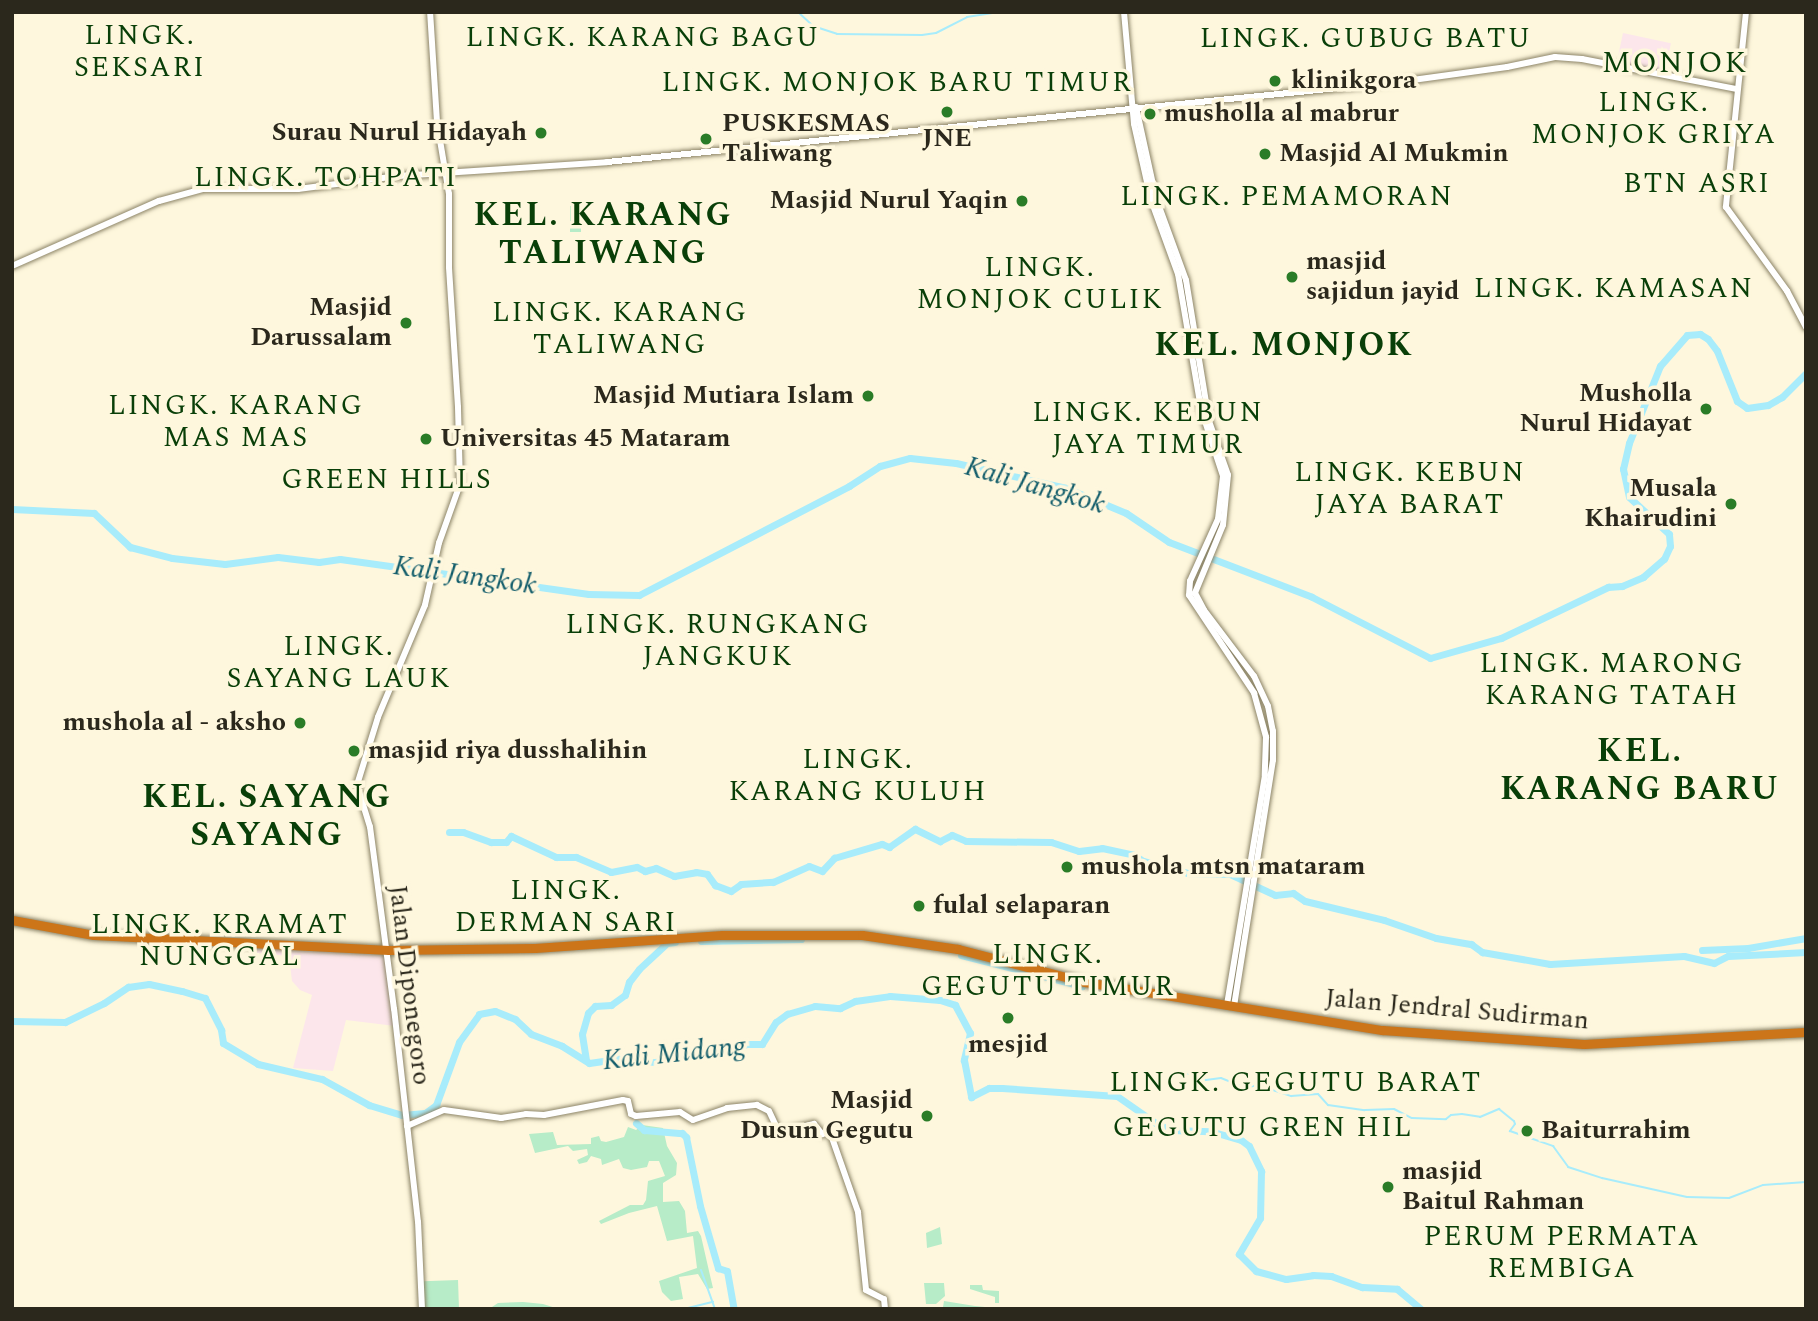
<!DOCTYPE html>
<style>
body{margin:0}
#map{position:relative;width:1818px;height:1321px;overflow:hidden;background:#fef7dd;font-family:Spectral,serif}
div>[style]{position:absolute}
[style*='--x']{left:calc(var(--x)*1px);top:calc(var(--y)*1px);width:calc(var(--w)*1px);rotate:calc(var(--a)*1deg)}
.commercial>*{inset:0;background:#fce6eb;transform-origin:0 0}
.green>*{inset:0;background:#b7ecc8;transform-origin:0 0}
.stream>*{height:2px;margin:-1px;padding:0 1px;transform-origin:1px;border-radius:1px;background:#a8ecfb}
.river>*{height:7px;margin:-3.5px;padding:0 3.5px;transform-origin:3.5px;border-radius:3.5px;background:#a8ecfb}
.roads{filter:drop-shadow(0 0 2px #8c8467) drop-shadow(0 0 2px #8c8467)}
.secondary>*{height:6px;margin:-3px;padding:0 3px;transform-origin:3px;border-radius:3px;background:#fff}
.highway>*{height:9px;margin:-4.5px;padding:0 4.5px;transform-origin:4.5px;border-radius:4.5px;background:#cc7519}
.dots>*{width:19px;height:19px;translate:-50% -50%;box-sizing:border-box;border:4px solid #fef7dd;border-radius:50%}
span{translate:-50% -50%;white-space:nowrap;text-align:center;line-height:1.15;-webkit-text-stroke:7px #fef7dd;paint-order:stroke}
.poi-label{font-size:26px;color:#2b281c;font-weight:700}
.left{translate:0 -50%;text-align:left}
.right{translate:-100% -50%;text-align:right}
.street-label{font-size:26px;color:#2b281c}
.neighbourhood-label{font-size:28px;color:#093f08;letter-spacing:2px}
.water-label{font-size:28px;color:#115c6a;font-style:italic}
.quarter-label{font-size:30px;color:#093f08;letter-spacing:2px}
.district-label{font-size:33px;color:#093f08;font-weight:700;letter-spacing:2px}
.frame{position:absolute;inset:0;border:14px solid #2b281c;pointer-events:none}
</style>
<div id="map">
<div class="commercial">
<div style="left:1623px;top:33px;width:49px;height:32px;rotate:12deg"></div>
<div style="clip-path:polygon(257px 947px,385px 955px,395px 1026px,346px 1020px,333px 1071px,293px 1068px,312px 995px,300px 990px,292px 981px,289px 956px,257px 953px)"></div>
</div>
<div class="green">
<div style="left:570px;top:201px;width:11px;height:31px"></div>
<div style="clip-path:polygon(642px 1125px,663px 1128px,667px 1146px,677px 1163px,676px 1175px,663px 1183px,663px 1202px,679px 1201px,685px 1211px,687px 1233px,698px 1231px,701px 1236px,709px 1271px,713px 1288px,707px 1289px,698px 1274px,679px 1277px,683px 1299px,671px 1301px,662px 1292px,659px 1281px,697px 1268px,693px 1236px,667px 1241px,657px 1206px,629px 1213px,601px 1224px,599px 1221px,630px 1205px,643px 1205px,646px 1200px,648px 1181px,665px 1176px,659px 1161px,649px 1161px,647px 1167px,631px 1170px,623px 1168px,619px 1159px,602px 1165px,601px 1159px,591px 1156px,587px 1162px,579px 1164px,577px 1160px,588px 1155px,587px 1149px,573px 1151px,568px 1146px,535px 1153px,529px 1134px,553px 1132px,557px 1145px,591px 1144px,591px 1138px,599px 1136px,601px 1141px,606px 1142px,624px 1137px,628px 1127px,636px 1130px)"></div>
<div style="clip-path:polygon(940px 1227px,942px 1244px,927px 1248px,926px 1233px)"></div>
<div style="left:458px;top:1280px;width:29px;height:35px;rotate:88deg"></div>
<div style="clip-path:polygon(924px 1283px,944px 1283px,945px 1296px,936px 1304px,926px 1304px)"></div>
<div style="clip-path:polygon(970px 1285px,982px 1285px,983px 1290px,999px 1291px,999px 1303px,995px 1303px,995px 1297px,970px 1289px)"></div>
<div style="clip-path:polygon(944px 1301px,975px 1306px,1005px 1309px,937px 1309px,943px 1307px)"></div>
<div style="clip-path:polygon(523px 1302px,543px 1304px,559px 1309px,489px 1309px,498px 1303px)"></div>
</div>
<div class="stream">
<div style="--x:798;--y:12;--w:21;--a:43"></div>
<div style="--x:813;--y:26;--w:25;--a:18"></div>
<div style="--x:837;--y:34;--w:85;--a:0.7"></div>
<div style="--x:922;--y:35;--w:14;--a:-8"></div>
<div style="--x:936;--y:33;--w:35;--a:-27"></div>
<div style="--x:967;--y:17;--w:32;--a:-9"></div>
<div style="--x:1181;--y:1074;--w:17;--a:0"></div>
<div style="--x:1198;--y:1074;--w:10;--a:37"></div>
<div style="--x:1206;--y:1080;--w:15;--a:-8"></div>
<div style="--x:1221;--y:1078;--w:27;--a:22"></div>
<div style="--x:1246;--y:1088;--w:11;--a:-15"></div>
<div style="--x:1257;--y:1085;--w:36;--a:18"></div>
<div style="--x:1291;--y:1096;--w:27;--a:-4"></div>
<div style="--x:1318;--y:1094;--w:15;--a:48"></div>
<div style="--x:1328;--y:1105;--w:37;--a:8"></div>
<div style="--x:1365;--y:1110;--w:29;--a:-2"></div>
<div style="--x:1394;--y:1109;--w:20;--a:27"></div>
<div style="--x:1412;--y:1118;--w:34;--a:2"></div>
<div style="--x:1446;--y:1119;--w:6;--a:-39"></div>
<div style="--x:1451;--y:1115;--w:11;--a:-5"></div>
<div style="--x:1462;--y:1114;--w:18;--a:9"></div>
<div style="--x:1480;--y:1117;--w:21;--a:-23"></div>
<div style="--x:1499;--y:1109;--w:19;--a:39"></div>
<div style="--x:1514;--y:1121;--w:3;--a:72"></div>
<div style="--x:1515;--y:1124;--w:9;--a:126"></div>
<div style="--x:1510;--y:1131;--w:46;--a:19.2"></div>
<div style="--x:1553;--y:1146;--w:26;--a:54"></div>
<div style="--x:1568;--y:1167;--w:36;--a:18"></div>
<div style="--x:1602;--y:1178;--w:87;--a:12.6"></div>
<div style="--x:1687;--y:1197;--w:42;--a:1.4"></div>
<div style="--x:1729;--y:1198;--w:36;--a:-21"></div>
<div style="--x:1763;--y:1185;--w:43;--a:-4"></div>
<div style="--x:701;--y:1270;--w:41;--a:70.3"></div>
<div style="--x:684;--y:1309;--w:30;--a:-14"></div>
</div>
<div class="river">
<div style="--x:12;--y:509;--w:82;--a:2.8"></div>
<div style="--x:94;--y:513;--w:50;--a:43.4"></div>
<div style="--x:130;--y:547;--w:43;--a:14.7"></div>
<div style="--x:172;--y:558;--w:53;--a:6.5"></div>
<div style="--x:225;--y:564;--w:53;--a:-7.5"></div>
<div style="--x:278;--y:557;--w:41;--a:7"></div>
<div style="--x:319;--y:562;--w:21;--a:-8"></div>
<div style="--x:340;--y:559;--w:251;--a:8"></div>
<div style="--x:589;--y:594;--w:50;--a:1.1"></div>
<div style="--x:639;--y:595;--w:237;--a:-27.4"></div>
<div style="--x:849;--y:486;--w:37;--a:-33"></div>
<div style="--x:880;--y:466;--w:31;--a:-15"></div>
<div style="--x:910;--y:458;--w:46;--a:6.2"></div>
<div style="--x:956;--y:463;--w:113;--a:12.8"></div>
<div style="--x:1066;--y:488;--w:65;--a:22.6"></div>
<div style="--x:1126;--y:513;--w:52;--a:34"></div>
<div style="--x:1169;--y:542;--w:153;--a:21"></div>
<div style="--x:1312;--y:597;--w:133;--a:27.3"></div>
<div style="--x:1430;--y:658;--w:74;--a:-15.7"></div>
<div style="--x:1501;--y:638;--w:119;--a:-25.5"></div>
<div style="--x:1608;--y:587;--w:14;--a:-4"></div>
<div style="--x:1622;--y:586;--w:23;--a:-23"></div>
<div style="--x:1643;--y:577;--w:28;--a:-41"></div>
<div style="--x:1664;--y:559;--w:14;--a:-65"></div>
<div style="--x:1670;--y:546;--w:12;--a:-95"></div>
<div style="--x:1669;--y:534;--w:54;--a:-137.2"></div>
<div style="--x:1629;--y:497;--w:29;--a:-102"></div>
<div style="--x:1623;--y:469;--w:27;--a:-77"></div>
<div style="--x:1629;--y:443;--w:83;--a:-68.1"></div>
<div style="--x:1660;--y:366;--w:41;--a:-48.9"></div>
<div style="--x:1687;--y:335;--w:13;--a:-4"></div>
<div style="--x:1700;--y:334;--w:9;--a:32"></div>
<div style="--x:1708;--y:339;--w:15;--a:53"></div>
<div style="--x:1717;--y:351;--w:54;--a:68.2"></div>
<div style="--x:1737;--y:401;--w:12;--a:35"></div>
<div style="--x:1747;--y:408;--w:21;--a:-8"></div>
<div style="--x:1768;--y:405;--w:16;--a:-30"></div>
<div style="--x:1782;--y:397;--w:34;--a:-45"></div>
<div style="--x:449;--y:832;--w:14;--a:0"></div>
<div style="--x:463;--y:832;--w:30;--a:20"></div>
<div style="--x:491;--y:842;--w:15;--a:0"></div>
<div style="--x:506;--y:842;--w:8;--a:-50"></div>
<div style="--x:511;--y:836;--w:50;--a:25"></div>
<div style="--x:556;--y:857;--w:20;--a:0"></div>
<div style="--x:576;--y:857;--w:38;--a:23"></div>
<div style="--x:611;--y:872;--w:26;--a:-11"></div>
<div style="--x:637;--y:867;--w:9;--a:27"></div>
<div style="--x:645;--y:871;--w:11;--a:-15"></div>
<div style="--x:656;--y:868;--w:20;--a:24"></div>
<div style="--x:674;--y:876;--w:22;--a:-10"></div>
<div style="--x:696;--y:872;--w:11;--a:10"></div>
<div style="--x:707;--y:874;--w:14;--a:54"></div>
<div style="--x:715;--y:885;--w:17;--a:21"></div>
<div style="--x:731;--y:891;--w:12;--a:-35"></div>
<div style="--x:741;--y:884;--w:32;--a:-4"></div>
<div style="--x:773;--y:882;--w:39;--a:-24"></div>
<div style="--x:809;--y:866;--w:14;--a:21"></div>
<div style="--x:822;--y:871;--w:18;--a:-47"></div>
<div style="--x:834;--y:858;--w:50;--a:-16.3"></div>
<div style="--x:882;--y:844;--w:8;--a:23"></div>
<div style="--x:889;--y:847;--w:32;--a:-35"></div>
<div style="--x:915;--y:829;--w:28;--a:26"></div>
<div style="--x:940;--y:841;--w:13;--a:-27"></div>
<div style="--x:952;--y:835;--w:15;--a:23"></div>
<div style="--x:966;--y:841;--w:85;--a:0.7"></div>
<div style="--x:1051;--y:842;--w:29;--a:18"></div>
<div style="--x:1079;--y:851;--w:23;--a:-7"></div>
<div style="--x:1102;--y:848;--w:33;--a:12"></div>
<div style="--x:1134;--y:855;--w:11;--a:34"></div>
<div style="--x:1143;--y:861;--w:47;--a:14.9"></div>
<div style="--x:1188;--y:873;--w:42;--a:1.4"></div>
<div style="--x:1230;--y:874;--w:50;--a:25"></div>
<div style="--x:1275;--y:895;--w:18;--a:-6"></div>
<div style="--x:1293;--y:893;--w:14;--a:34"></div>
<div style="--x:1305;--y:901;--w:81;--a:13.5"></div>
<div style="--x:1384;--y:920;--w:55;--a:19.1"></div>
<div style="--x:1436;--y:938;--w:36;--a:10"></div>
<div style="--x:1471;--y:944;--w:14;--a:36"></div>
<div style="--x:1482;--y:952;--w:69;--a:10"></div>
<div style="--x:1550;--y:964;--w:134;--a:-3.4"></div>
<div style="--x:1684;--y:956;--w:31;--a:13"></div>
<div style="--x:1714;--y:963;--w:16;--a:-27"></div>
<div style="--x:1728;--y:956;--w:78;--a:-2.9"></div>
<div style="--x:701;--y:941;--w:100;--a:-1.1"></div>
<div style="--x:1702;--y:950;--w:46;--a:-2.5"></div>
<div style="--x:1748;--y:948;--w:59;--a:-9.8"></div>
<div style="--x:961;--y:955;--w:125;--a:14.4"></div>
<div style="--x:12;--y:1021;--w:53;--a:1.1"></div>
<div style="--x:65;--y:1022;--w:43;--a:-26"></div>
<div style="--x:104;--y:1003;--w:29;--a:-34"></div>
<div style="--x:128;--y:987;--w:21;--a:-8"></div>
<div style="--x:149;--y:984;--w:34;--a:12"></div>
<div style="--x:182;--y:991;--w:24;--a:17"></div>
<div style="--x:205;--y:998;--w:36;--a:63"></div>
<div style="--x:221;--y:1030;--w:13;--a:81"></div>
<div style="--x:223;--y:1043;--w:41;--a:31"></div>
<div style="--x:258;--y:1064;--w:66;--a:13.2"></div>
<div style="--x:322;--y:1079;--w:54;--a:29"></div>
<div style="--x:369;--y:1105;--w:34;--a:17"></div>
<div style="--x:402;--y:1115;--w:23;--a:-5"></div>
<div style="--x:425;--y:1113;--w:14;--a:-36"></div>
<div style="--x:436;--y:1105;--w:67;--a:-69.9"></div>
<div style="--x:459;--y:1042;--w:34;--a:-54"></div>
<div style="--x:479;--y:1014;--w:16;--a:-11"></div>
<div style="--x:495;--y:1011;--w:22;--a:22"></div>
<div style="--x:515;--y:1019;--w:22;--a:43"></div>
<div style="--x:531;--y:1034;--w:33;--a:21"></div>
<div style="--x:562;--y:1046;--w:32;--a:32"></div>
<div style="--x:589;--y:1063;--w:30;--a:-8"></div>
<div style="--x:619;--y:1059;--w:36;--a:5"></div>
<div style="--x:655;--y:1062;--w:56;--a:-8.3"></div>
<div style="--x:710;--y:1054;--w:38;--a:-15"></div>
<div style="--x:747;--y:1044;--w:15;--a:0"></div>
<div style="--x:762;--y:1044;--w:26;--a:-58"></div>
<div style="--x:776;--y:1022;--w:14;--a:-36"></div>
<div style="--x:787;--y:1014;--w:29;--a:-16"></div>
<div style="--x:815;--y:1006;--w:25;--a:5"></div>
<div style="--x:840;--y:1008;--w:17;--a:-25"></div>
<div style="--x:855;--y:1001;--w:35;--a:-8"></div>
<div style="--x:890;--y:996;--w:50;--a:4.6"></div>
<div style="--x:940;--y:1000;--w:16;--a:18"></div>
<div style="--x:955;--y:1005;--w:32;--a:62"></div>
<div style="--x:970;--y:1033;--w:28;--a:103"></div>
<div style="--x:964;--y:1060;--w:38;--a:79"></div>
<div style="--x:971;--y:1097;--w:20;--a:-27"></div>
<div style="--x:989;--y:1088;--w:13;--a:0"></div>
<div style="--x:1002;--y:1088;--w:115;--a:4"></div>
<div style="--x:1117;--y:1096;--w:49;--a:35"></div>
<div style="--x:1157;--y:1124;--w:16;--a:22"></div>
<div style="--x:1172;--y:1130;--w:38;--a:2"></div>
<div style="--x:1210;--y:1131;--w:32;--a:16"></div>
<div style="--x:1241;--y:1140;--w:10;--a:37"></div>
<div style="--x:1249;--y:1146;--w:28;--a:64"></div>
<div style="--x:1261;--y:1171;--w:47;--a:91.2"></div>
<div style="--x:1260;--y:1218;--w:42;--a:120.3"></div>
<div style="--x:1239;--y:1254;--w:24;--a:45"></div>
<div style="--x:1256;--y:1271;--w:31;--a:15"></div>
<div style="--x:1286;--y:1279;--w:27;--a:-8"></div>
<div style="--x:1313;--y:1275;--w:18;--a:3"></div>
<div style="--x:1331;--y:1276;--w:33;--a:20"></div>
<div style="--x:1362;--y:1287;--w:35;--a:3"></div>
<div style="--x:1397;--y:1289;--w:31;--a:40"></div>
<div style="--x:586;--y:1060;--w:26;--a:-99"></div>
<div style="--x:582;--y:1034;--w:22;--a:-74"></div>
<div style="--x:588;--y:1013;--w:10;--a:-45"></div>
<div style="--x:595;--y:1006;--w:16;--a:-4"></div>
<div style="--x:611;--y:1005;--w:17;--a:-36"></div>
<div style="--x:625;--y:995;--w:14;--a:-73"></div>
<div style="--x:629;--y:982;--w:16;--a:-52"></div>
<div style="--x:639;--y:969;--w:38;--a:-43"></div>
<div style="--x:667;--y:943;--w:8;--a:-7"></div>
<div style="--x:636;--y:1123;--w:11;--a:41"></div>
<div style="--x:644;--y:1130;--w:38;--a:5"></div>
<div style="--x:682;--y:1133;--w:6;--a:45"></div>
<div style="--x:686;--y:1137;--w:70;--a:78.5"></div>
<div style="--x:700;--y:1206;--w:65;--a:73.8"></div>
<div style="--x:718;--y:1268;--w:9;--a:18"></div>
<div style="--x:727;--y:1271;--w:39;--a:80"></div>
</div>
<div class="roads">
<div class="secondary">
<div style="--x:1124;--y:12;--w:112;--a:84.9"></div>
<div style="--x:1134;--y:124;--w:78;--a:77.4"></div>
<div style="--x:1151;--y:200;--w:79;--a:70"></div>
<div style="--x:1178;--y:274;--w:137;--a:80.3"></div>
<div style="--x:1201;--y:409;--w:71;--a:71.8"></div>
<div style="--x:1223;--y:476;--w:43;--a:96.6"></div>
<div style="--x:1218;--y:519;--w:68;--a:114.3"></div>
<div style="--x:1190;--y:581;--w:14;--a:94"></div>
<div style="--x:1189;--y:595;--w:118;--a:56.4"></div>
<div style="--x:1254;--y:693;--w:46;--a:74.7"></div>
<div style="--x:1266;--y:737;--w:38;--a:92"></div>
<div style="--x:1265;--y:775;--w:233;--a:99.4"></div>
<div style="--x:1746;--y:12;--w:196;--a:95.9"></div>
<div style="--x:1726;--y:207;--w:104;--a:54"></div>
<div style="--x:1787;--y:291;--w:41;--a:62.2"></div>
<div style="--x:1136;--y:107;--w:93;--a:77.6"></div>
<div style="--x:1156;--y:198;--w:87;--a:69.9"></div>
<div style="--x:1186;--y:280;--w:143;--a:80.7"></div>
<div style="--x:1209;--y:421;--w:57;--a:70.6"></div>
<div style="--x:1228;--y:475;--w:50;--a:95.7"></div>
<div style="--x:1223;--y:525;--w:74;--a:112.4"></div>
<div style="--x:1195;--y:593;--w:19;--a:62"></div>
<div style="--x:1204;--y:610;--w:83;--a:52.9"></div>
<div style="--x:1254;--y:676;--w:33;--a:65"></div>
<div style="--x:1268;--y:706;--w:25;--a:79"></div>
<div style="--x:1273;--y:731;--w:29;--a:90"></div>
<div style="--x:1273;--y:760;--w:249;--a:99"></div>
<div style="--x:12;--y:266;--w:161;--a:-23.9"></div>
<div style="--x:159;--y:201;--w:46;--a:-15.3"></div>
<div style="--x:203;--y:189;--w:95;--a:0"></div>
<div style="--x:298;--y:189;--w:101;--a:-7.4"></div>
<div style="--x:398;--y:176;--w:209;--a:-3.8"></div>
<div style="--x:607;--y:162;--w:795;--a:-5.78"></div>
<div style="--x:1398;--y:82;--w:110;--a:-7.8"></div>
<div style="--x:1507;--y:67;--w:49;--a:-11.8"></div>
<div style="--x:1555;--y:57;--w:27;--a:4"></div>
<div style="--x:1582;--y:59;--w:158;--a:11"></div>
<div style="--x:407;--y:1126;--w:40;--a:-23.4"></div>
<div style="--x:444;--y:1110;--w:58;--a:8"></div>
<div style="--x:501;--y:1118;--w:25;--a:-9"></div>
<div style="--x:526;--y:1114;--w:18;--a:3"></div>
<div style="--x:544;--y:1115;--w:80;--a:-10.8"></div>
<div style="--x:623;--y:1100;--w:5;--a:11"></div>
<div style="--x:628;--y:1101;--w:13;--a:77"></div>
<div style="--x:631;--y:1114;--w:5;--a:22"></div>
<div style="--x:636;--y:1116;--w:44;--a:-5.2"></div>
<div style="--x:680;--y:1112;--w:15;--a:32"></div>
<div style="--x:693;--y:1120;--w:36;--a:-19"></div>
<div style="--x:727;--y:1108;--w:30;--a:-6"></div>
<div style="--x:757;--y:1105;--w:13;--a:27"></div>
<div style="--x:769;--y:1111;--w:23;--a:65"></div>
<div style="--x:779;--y:1132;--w:36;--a:-13"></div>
<div style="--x:814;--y:1124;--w:13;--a:51"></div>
<div style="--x:822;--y:1134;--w:8;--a:-14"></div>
<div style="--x:830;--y:1132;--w:85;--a:70.7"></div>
<div style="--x:858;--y:1212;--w:78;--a:84.1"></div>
<div style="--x:866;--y:1290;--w:20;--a:27"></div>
<div style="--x:884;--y:1299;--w:10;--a:84"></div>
<div style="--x:422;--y:1309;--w:87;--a:-92.6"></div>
<div style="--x:418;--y:1222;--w:214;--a:-96.4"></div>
<div style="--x:394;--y:1009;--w:184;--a:-97.5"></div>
<div style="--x:370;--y:827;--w:44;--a:-107.2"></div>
<div style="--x:357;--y:785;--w:71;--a:-72.8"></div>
<div style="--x:378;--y:717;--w:121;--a:-67.2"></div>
<div style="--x:425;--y:605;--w:64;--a:-77.3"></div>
<div style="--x:439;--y:543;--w:63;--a:-70.4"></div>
<div style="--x:460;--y:484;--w:77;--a:-91.5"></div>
<div style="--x:458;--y:407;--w:140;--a:-93.7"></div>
<div style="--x:449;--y:267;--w:73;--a:-90"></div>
<div style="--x:449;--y:194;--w:73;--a:-99.5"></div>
<div style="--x:437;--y:122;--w:110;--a:-93.6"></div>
</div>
<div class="highway">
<div style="--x:12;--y:920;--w:83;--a:10.4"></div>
<div style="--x:94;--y:935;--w:295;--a:2.9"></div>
<div style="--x:389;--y:950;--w:146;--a:-0.8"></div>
<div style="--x:535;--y:948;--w:188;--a:-4"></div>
<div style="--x:723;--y:935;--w:139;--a:0"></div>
<div style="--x:862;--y:935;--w:97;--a:8.3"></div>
<div style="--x:958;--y:949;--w:131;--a:14.6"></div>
<div style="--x:1085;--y:982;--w:301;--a:9.2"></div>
<div style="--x:1382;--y:1030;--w:202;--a:4"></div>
<div style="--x:1584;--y:1044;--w:222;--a:-3.1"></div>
</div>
</div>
<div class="dots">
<div style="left:1275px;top:81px;background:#2a7c27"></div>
<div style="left:947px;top:112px;background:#2a7c27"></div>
<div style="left:1150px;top:114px;background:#2a7c27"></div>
<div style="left:541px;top:133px;background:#2a7c27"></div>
<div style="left:706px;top:139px;background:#2a7c27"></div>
<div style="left:1265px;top:154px;background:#2a7c27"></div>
<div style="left:1022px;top:201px;background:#2a7c27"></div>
<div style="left:1292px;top:277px;background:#2a7c27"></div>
<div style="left:406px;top:323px;background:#2a7c27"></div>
<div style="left:868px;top:396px;background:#2a7c27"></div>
<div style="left:1706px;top:409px;background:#2a7c27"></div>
<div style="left:426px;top:439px;background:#2a7c27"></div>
<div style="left:1731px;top:504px;background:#2a7c27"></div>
<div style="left:300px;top:723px;background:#2a7c27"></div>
<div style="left:354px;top:751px;background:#2a7c27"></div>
<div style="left:1067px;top:867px;background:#2a7c27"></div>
<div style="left:919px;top:906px;background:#2a7c27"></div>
<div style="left:1008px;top:1018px;background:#2a7c27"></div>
<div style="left:927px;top:1116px;background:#2a7c27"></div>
<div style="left:1527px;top:1131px;background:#2a7c27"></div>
<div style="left:1388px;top:1187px;background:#2a7c27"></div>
</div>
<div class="poi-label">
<span class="left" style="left:1291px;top:81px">klinikgora</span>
<span class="left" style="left:1164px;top:114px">musholla al mabrur</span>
<span class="left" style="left:722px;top:139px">PUSKESMAS<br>Taliwang</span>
<span class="right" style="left:527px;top:133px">Surau Nurul Hidayah</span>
<span style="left:947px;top:139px">JNE</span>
<span class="left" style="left:1279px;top:154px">Masjid Al Mukmin</span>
<span class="right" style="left:1008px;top:201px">Masjid Nurul Yaqin</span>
<span class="left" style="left:1306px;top:277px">masjid<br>sajidun jayid</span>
<span class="right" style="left:392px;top:323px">Masjid<br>Darussalam</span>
<span class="right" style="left:1692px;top:409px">Musholla<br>Nurul Hidayat</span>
<span class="right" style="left:854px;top:396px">Masjid Mutiara Islam</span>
<span class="left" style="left:440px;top:439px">Universitas 45 Mataram</span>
<span class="right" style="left:1717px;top:504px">Musala<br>Khairudini</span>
<span class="right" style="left:286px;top:723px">mushola al - aksho</span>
<span class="left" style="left:368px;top:751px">masjid riya dusshalihin</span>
<span class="left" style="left:1081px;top:867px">mushola mtsn mataram</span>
<span class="left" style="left:933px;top:906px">fulal selaparan</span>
<span style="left:1008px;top:1045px">mesjid</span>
<span class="right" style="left:913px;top:1116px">Masjid<br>Dusun Gegutu</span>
<span class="left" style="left:1541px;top:1131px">Baiturrahim</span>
<span class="left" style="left:1402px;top:1187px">masjid<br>Baitul Rahman</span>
</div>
<div class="street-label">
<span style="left:409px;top:985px;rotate:83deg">Jalan Diponegoro</span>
<span style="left:1457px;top:1010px;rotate:5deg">Jalan Jendral Sudirman</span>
</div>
<div class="neighbourhood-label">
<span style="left:140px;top:52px">LINGK.<br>SEKSARI</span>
<span style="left:643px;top:38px">LINGK. KARANG BAGU</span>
<span style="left:1366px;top:39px">LINGK. GUBUG BATU</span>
<span style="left:897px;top:83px">LINGK. MONJOK BARU TIMUR</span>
<span style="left:1654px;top:119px">LINGK.<br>MONJOK GRIYA</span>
<span style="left:326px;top:178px">LINGK. TOHPATI</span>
<span style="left:1697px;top:184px">BTN ASRI</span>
<span style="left:1287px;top:197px">LINGK. PEMAMORAN</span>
<span style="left:1040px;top:284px">LINGK.<br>MONJOK CULIK</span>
<span style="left:1614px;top:289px">LINGK. KAMASAN</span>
<span style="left:620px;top:329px">LINGK. KARANG<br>TALIWANG</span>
<span style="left:236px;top:422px">LINGK. KARANG<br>MAS MAS</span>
<span style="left:1148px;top:429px">LINGK. KEBUN<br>JAYA TIMUR</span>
<span style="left:1410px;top:489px">LINGK. KEBUN<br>JAYA BARAT</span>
<span style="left:387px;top:480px">GREEN HILLS</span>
<span style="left:718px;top:641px">LINGK. RUNGKANG<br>JANGKUK</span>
<span style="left:339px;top:663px">LINGK.<br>SAYANG LAUK</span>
<span style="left:1612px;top:680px">LINGK. MARONG<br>KARANG TATAH</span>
<span style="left:858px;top:776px">LINGK.<br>KARANG KULUH</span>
<span style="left:566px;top:907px">LINGK.<br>DERMAN SARI</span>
<span style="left:220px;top:941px">LINGK. KRAMAT<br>NUNGGAL</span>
<span style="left:1048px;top:971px">LINGK.<br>GEGUTU TIMUR</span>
<span style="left:1296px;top:1083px">LINGK. GEGUTU BARAT</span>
<span style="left:1263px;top:1128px">GEGUTU GREN HIL</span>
<span style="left:1562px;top:1253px">PERUM PERMATA<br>REMBIGA</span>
</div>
<div class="water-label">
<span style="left:1035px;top:486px;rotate:16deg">Kali Jangkok</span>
<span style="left:465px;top:576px;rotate:8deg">Kali Jangkok</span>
<span style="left:674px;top:1054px;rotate:-6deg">Kali Midang</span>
</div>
<div class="quarter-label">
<span style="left:1675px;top:63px">MONJOK</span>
</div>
<div class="district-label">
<span style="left:603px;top:235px">KEL. KARANG<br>TALIWANG</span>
<span style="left:1284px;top:346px">KEL. MONJOK</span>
<span style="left:1640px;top:771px">KEL.<br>KARANG BARU</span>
<span style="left:267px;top:817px">KEL. SAYANG<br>SAYANG</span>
</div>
<div class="frame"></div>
</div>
